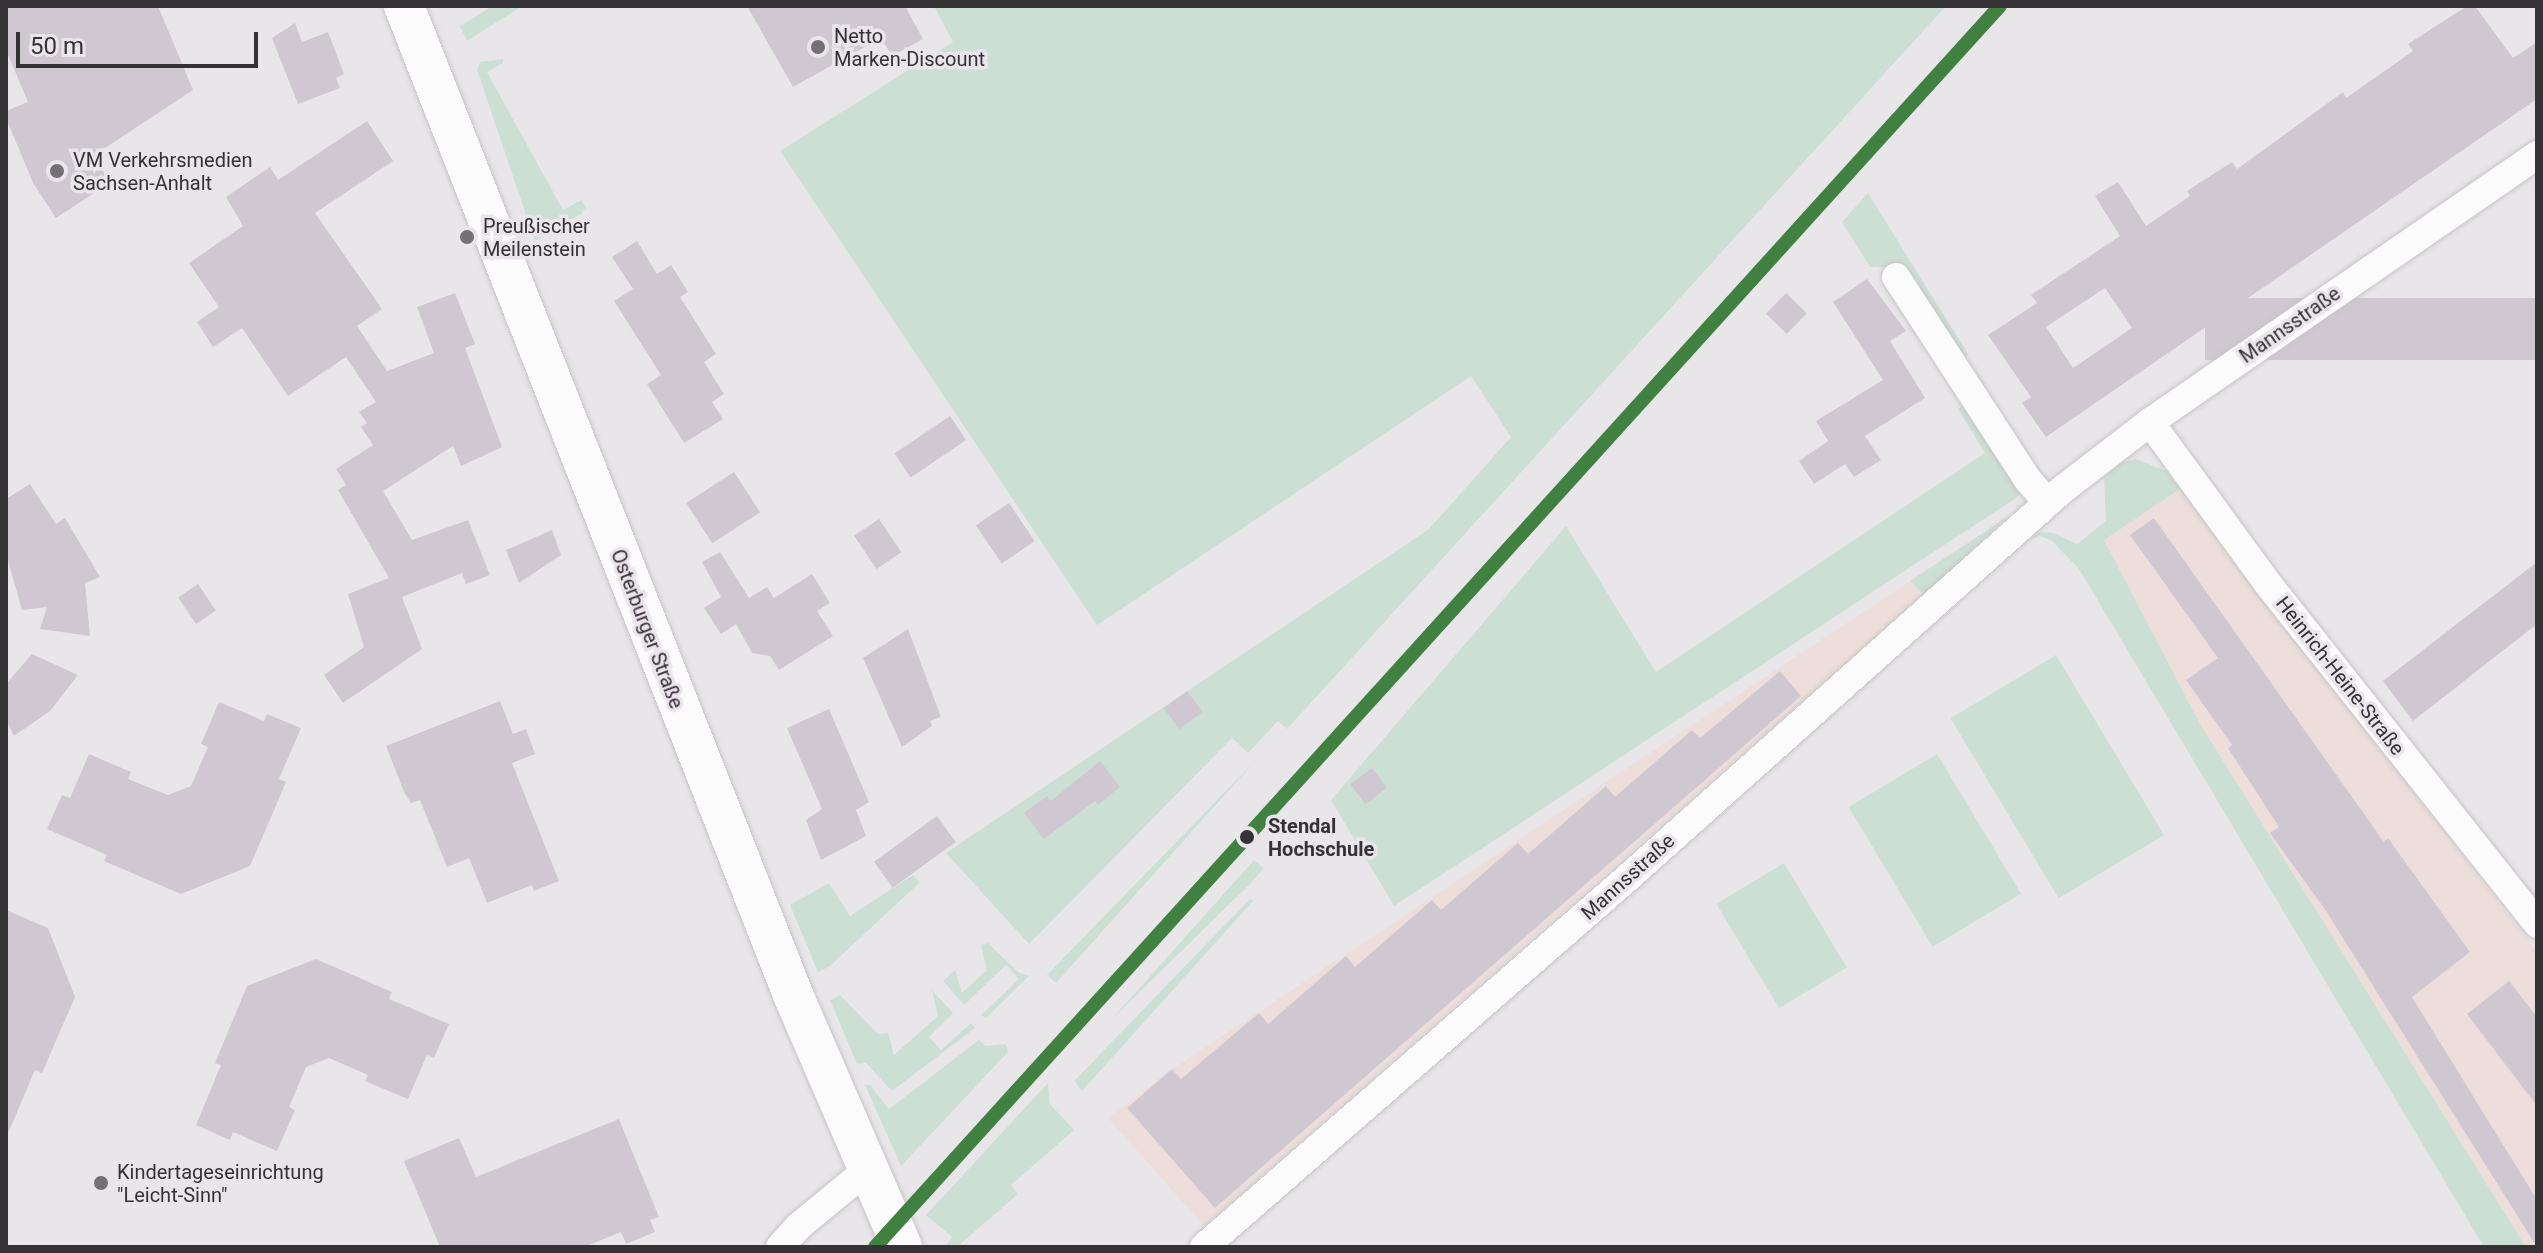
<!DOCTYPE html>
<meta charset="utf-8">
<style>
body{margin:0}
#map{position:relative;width:2543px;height:1253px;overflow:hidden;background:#e9e6ea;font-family:Roboto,sans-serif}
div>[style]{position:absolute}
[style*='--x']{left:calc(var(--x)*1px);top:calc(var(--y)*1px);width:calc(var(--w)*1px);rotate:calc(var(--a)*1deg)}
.industrial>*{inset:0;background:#eddedb}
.green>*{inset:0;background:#ccdfd5;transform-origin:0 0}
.building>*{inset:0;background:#d0c8d1;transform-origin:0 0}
.roads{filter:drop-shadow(0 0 2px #c6c4c6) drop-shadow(0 0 2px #c6c4c6)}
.street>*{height:28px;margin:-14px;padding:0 14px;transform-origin:14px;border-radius:14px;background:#fcfbfc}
.secondary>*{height:40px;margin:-20px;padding:0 20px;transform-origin:20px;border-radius:20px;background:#fcfbfc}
.rail-1>*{height:14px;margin:-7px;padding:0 7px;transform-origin:7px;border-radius:7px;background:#408040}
.dots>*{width:22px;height:22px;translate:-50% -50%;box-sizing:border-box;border:4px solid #eae5eb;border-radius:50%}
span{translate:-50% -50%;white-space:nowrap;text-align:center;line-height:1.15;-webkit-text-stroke:7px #eae5eb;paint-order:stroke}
.poi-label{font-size:20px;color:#343234}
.left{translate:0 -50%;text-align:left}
.street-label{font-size:20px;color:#343234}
.stop-label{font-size:20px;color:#343234;font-weight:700}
.frame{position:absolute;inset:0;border:8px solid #343234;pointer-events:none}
.scale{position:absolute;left:16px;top:32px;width:242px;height:36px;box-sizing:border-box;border:4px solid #343234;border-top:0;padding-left:10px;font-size:24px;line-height:28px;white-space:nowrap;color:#343234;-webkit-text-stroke:6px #eae5eb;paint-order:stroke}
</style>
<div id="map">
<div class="industrial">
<div style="clip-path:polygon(2180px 489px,2537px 952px,2537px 1247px,2526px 1247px,2200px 724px,2103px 540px)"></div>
<div style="clip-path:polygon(1910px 581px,1924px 595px,1204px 1226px,1108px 1118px,1172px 1069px)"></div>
</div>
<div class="green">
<div style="clip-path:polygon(493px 6px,522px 6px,467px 41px,460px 26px)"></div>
<div style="clip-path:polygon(934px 6px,1946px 6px,1287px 729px,1278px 721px,1248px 753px,1232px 738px,1029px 944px,946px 853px,1429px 529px,1511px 437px,1471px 376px,1097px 625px,780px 151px,953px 42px)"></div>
<div style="clip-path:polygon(503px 59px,503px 63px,487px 72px,563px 210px,581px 200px,586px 207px,581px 214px,535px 241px,477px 70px,480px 62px)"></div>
<div style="clip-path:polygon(1868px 193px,1968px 354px,1961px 363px,1892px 267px,1870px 267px,1842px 222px)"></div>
<div style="clip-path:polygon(1963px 405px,2022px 491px,2016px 498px,1394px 906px,1331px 800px,1566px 526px,1656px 672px,1985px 453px,1958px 409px)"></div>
<div style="clip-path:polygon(2136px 459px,2166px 471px,2180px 489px,2104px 540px,2200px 724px,2526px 1247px,2484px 1247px,2079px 569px,2051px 540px,2040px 536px,2031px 539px,2039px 532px,2053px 533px,2077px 544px,2106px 521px,2104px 478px,2122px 462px)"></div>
<div style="clip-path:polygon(2007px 517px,1924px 595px,1910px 581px)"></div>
<div style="left:2056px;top:655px;width:210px;height:123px;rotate:59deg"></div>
<div style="left:1937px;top:754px;width:163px;height:103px;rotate:59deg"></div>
<div style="clip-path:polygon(1256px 760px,1056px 983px,1047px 975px)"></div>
<div style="clip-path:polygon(1254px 860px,1264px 868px,1250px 884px,1112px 1019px)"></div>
<div style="left:1784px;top:863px;width:122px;height:79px;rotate:59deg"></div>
<div style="clip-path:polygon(913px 875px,920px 882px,830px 966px,818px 972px,790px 905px,829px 883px,850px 916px)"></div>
<div style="clip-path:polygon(1250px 899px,1253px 901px,1082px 1091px,1074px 1081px)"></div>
<div style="clip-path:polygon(988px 943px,1018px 972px,1029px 976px,986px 1018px,981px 1015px,1019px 979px,1006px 965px,964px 1005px,943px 981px,955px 970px,962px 993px,987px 970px,981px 945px)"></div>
<div style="clip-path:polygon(932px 990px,953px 1013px,929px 1037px,941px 1050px,971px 1023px,975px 1028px,892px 1091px,866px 1063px,857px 1064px,830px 1000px,840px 995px,878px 1034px,888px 1033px,894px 1055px,938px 1016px)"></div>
<div style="clip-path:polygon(979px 1040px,986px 1046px,1006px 1044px,1008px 1052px,901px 1166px,865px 1085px,870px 1085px,889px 1109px)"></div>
<div style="clip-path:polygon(1048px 1083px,1050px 1104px,1074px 1130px,1011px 1185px,1018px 1194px,957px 1247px,945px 1247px,952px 1237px,926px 1215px)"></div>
</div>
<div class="building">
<div style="clip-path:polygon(6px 6px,158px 6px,193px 90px,93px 156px,111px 182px,56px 218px,33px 183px,6px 118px,6px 111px,28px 102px,6px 50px)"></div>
<div style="clip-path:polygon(747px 6px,905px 6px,923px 39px,892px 56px,881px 38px,793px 87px)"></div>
<div style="clip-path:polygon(evenodd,2467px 6px,2475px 6px,2513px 58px,2537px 42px,2537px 99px,2046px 437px,2022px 403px,2031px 397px,1988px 335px,2037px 303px,2031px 295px,2120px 236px,2095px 196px,2118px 182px,2146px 226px,2190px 196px,2187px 191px,2232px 162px,2237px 169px,2343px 92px,2346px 98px,2413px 51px,2408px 44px,2467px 6px,2105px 288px,2132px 328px,2073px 368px,2046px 327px,2105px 288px)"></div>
<div style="clip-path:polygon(295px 23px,302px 42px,328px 32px,344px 74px,336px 78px,340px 88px,298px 104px,272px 38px)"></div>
<div style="clip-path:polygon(367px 121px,393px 161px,315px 213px,382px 309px,357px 326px,387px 371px,434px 353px,417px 307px,455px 293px,475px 344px,465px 348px,502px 447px,461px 466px,453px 446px,383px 491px,412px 540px,468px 520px,490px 575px,466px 584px,462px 573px,402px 597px,422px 649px,343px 703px,324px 675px,364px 647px,348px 594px,389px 578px,338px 490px,346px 485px,336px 469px,373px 445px,361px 427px,367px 423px,359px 412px,376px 402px,346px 357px,288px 396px,242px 328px,213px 347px,197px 322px,219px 307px,189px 263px,243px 226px,226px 197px,270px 167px,278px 180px)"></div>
<div style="clip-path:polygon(637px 241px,657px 274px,671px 265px,688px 292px,680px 297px,716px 354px,704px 362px,724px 394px,712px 402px,723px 419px,684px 443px,647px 384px,661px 375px,614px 301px,633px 289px,612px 257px)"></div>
<div style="clip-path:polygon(1867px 279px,1906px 331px,1890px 341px,1925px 398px,1865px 436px,1881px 460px,1854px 477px,1845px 464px,1814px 484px,1799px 461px,1828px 441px,1816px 421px,1883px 380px,1833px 302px)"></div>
<div style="left:1786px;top:293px;width:29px;height:29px;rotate:44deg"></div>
<div style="left:2537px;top:298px;width:62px;height:332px;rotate:90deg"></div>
<div style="left:950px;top:416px;width:29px;height:67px;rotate:56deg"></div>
<div style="left:734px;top:472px;width:48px;height:57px;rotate:57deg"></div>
<div style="clip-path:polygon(30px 484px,56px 524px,65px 518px,100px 577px,85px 583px,90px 636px,40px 629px,47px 607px,22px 610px,6px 554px,6px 499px)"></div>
<div style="left:1009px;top:503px;width:46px;height:40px;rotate:56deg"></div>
<div style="clip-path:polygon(2154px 518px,2384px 842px,2388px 838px,2470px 952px,2412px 997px,2537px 1200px,2537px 1247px,2326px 911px,2270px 833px,2279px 827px,2228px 748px,2232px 745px,2186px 680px,2218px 658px,2130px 535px)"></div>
<div style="left:879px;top:519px;width:40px;height:30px;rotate:56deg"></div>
<div style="clip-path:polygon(552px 530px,561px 555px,519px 583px,506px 550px)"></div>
<div style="clip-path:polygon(720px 552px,749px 598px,767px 587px,774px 598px,812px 574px,830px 603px,817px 611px,833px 636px,779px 670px,770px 656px,752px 653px,736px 624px,721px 634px,704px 608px,721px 597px,702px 562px)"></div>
<div style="clip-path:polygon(2537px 562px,2537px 624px,2413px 721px,2383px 681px)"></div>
<div style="left:198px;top:584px;width:32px;height:24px;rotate:56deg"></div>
<div style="clip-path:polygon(908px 629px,941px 717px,930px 721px,932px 726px,902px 747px,863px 658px)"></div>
<div style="clip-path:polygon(32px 654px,78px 675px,50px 711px,14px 736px,6px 719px,6px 684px)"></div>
<div style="clip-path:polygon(1780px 671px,1801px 696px,1215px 1208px,1127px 1108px,1172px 1069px,1181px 1079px,1259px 1013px,1268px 1024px,1346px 956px,1355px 967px,1432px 900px,1441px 910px,1518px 843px,1528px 854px,1606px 786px,1615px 797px,1692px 730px,1700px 738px)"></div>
<div style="left:1187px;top:691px;width:26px;height:29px;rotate:53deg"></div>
<div style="clip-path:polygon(500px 701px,513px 734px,526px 729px,535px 754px,512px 763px,559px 881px,534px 891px,532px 885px,487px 903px,469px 858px,447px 867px,420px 800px,411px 803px,404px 792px,386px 746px)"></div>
<div style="clip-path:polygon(219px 702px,264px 721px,267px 714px,301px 728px,279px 779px,286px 782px,250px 866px,181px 894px,104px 861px,107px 855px,47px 829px,62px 795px,70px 798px,89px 754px,131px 772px,128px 779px,168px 795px,191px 786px,208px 747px,201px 744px)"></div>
<div style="clip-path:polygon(829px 709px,869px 802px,856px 810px,866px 836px,821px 860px,806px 820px,822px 809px,787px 728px)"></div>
<div style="clip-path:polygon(1100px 761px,1120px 787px,1098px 805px,1095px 801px,1044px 839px,1024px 813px,1047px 796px,1051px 801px)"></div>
<div style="left:1372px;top:768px;width:25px;height:27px;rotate:53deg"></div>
<div style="left:937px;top:816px;width:32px;height:78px;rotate:54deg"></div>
<div style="clip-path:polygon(6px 910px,48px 928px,75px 997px,42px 1073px,35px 1070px,6px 1138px)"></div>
<div style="clip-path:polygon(316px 959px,392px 992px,389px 999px,449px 1024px,434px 1058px,427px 1055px,408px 1099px,365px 1081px,368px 1075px,329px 1058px,306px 1067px,289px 1107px,295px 1110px,277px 1151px,233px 1132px,230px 1140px,196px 1125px,221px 1065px,215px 1063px,247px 986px)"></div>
<div style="clip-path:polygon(2509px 981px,2537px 1017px,2537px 1106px,2467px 1014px)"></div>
<div style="clip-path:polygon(619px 1119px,659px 1217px,650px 1220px,655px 1232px,626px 1244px,621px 1232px,584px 1247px,440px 1247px,404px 1161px,459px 1138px,476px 1177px)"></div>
</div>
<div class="roads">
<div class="street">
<div style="--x:1896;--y:277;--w:242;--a:57"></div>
<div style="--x:2028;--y:480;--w:29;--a:49"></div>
<div style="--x:2150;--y:422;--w:200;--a:53.9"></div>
<div style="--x:2268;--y:584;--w:434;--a:51.6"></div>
<div style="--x:780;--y:1247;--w:28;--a:-48"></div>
<div style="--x:799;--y:1226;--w:88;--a:-39.5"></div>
<div style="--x:1204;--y:1247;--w:557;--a:-41.07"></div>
<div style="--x:1624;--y:881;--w:589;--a:-41.76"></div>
<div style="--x:2063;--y:489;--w:110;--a:-37.6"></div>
<div style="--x:2150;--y:422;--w:470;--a:-34.6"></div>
</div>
<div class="secondary">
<div style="--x:404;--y:6;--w:1065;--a:68.52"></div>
<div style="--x:794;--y:997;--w:272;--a:66.6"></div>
</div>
</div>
<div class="rail-1">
<div style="--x:875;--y:1247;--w:1675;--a:-47.81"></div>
</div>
<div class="dots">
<div style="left:818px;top:47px;background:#737174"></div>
<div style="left:57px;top:171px;background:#737174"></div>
<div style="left:467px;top:237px;background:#737174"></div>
<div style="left:1247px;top:837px;background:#343234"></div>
<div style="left:101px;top:1183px;background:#737174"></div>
</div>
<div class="poi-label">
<span class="left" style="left:834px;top:48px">Netto<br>Marken-Discount</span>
<span class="left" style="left:73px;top:172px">VM Verkehrsmedien<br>Sachsen-Anhalt</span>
<span class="left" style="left:483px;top:238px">Preußischer<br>Meilenstein</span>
<span class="left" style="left:117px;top:1184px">Kindertageseinrichtung<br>"Leicht-Sinn"</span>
</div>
<div class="street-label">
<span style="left:2290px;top:325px;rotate:-35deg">Mannsstraße</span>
<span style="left:647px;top:629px;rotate:69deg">Osterburger Straße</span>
<span style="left:2340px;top:676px;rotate:52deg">Heinrich-Heine-Straße</span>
<span style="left:1628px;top:877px;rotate:-42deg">Mannsstraße</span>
</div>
<div class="stop-label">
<span class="left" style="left:1268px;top:838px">Stendal<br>Hochschule</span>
</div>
<div class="frame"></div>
<div class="scale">50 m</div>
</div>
